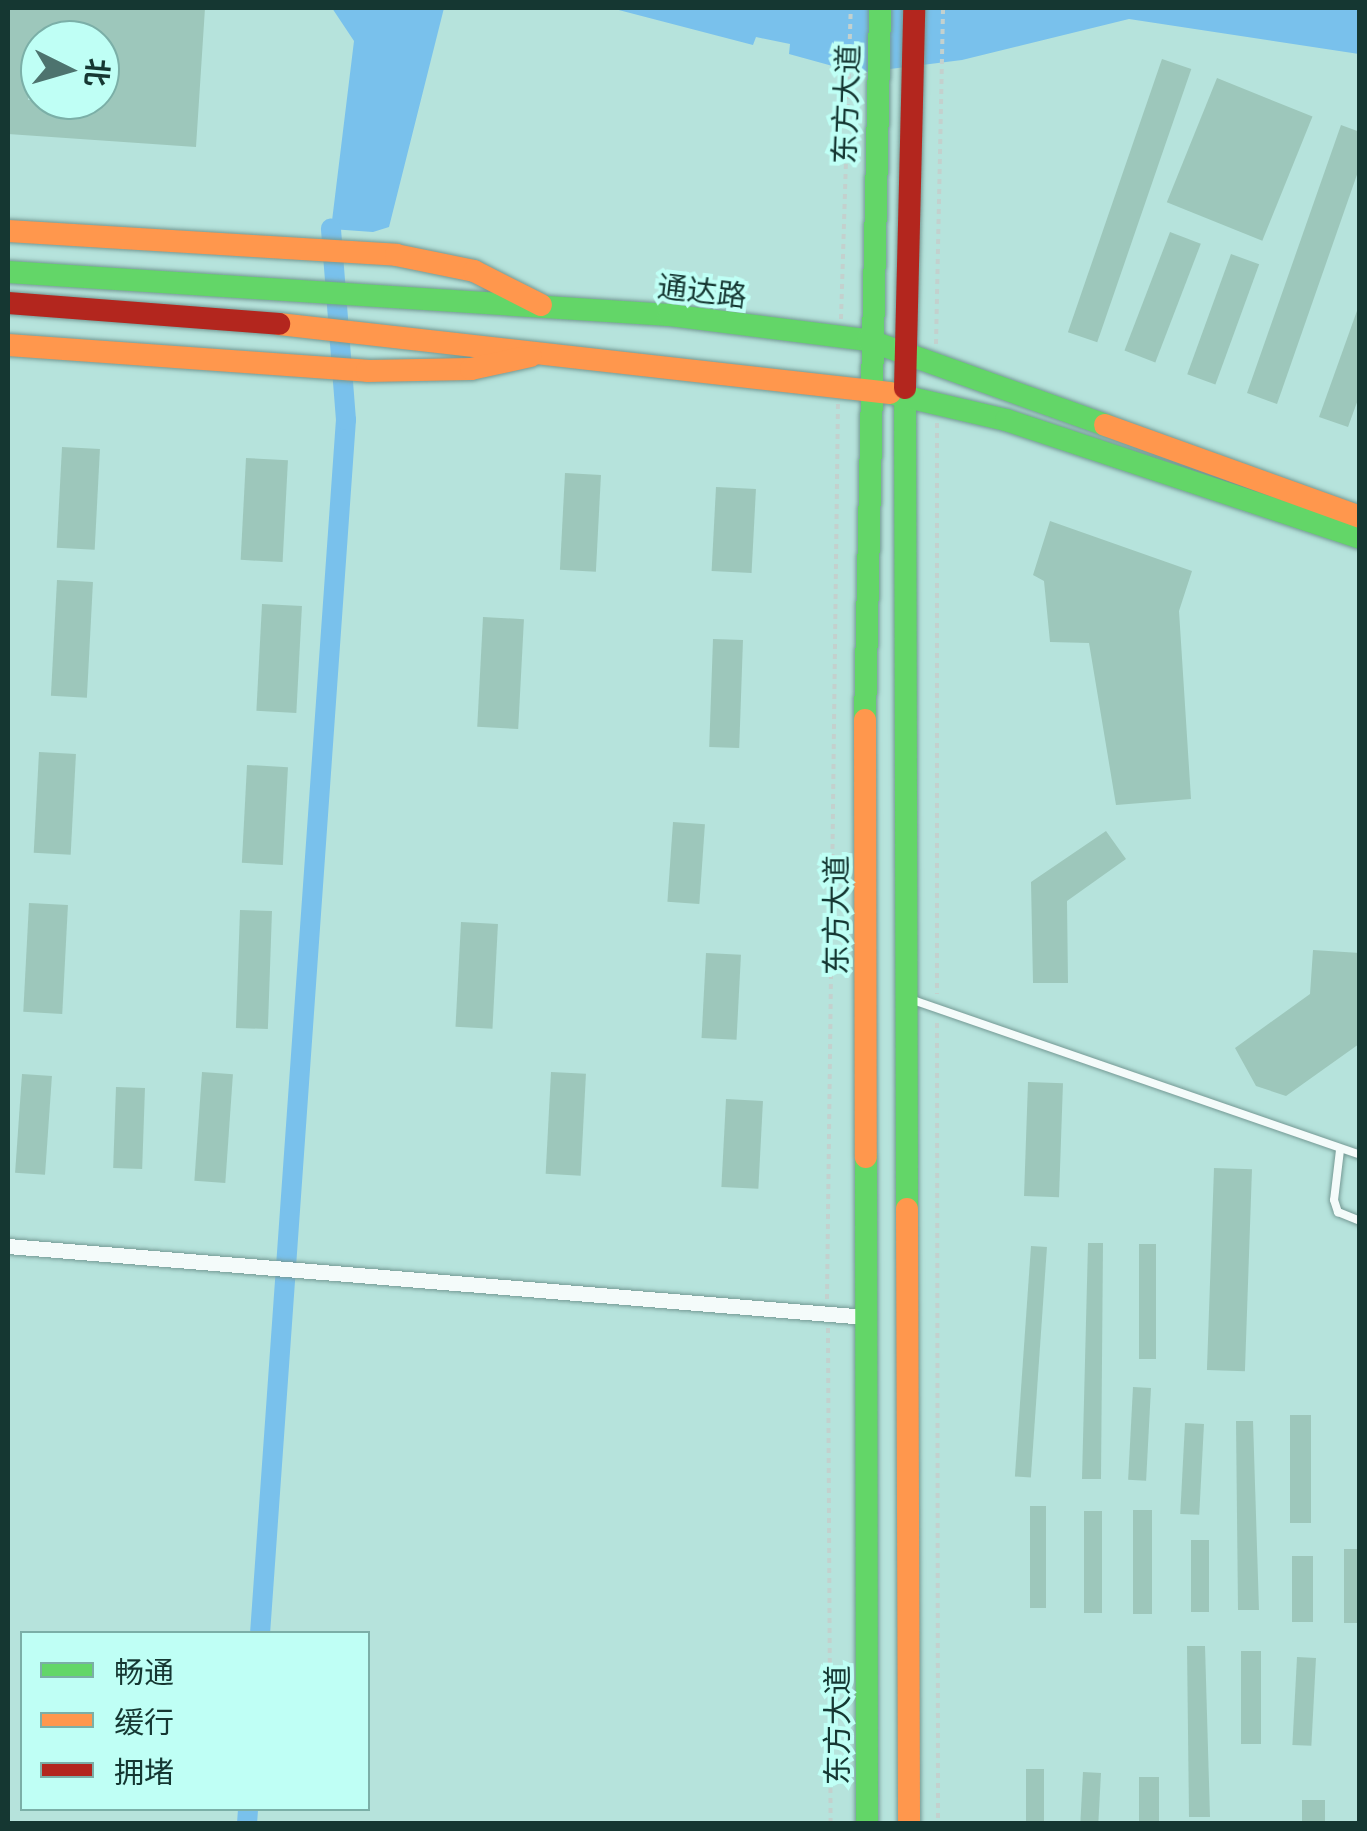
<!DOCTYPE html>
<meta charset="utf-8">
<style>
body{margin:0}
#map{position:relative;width:1367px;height:1831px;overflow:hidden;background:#b6e3dc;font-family:Manrope,"Noto Sans SC",sans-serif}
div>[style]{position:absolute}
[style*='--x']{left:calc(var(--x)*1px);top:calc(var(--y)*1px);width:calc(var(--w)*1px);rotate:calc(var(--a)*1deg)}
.water>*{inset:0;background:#79c1ec}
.canal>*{height:20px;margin:-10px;padding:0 10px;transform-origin:10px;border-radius:10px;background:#79c1ec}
.building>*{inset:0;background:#9dc7bb;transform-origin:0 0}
.path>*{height:4px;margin-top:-2px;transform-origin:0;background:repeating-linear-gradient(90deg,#c3d1ce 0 5px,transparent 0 10px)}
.roads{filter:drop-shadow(0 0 2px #749994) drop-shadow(0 0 2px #749994)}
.lane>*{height:8px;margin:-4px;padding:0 4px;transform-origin:4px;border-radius:4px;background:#f4fbfa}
.street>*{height:15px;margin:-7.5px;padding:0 7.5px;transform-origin:7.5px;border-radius:7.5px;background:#f4fbfa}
.fast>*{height:22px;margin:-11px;padding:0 11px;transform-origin:11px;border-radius:11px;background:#63d668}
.slow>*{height:22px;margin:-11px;padding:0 11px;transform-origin:11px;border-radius:11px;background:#ff974d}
.jam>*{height:22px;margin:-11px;padding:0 11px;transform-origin:11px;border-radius:11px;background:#b3261e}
span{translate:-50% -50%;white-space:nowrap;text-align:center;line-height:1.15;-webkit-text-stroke:8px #bffff5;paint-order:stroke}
.street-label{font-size:30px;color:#153732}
.frame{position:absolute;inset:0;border:10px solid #153732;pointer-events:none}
.legend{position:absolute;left:20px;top:1631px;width:350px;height:180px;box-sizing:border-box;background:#bffff5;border:2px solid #7bafa7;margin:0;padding:12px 18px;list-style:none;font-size:30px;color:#153732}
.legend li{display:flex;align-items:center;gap:20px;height:50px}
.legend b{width:50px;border:2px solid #7bafa7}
.north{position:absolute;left:20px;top:20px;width:100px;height:100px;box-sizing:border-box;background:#bffff5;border:2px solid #7bafa7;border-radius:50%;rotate:95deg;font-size:28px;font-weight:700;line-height:40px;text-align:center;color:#153732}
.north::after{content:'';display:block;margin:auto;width:35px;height:45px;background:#4d736e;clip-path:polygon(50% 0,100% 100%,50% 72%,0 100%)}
</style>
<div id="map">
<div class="water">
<div style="clip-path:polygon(332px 8px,444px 8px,389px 227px,373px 232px,331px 229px,354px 41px)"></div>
<div style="clip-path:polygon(611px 8px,1359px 8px,1359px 54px,1129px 19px,962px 60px,858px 73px,789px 54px,790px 44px,756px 37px,753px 45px)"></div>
</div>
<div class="canal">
<div style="--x:260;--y:1634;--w:1217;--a:-85.95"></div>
<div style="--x:346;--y:420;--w:192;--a:-94.5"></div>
<div style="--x:247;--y:1824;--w:16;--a:-86"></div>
</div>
<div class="building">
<div style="clip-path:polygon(evenodd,8px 8px,205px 8px,196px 147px,8px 134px,8px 8px,32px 40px,100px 40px,100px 100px,28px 100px,32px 40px)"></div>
<div style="left:1162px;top:59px;width:31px;height:289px;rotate:19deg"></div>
<div style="left:1217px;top:78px;width:103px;height:134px;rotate:22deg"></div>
<div style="clip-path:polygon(1341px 125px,1360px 132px,1360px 166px,1277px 404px,1247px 393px)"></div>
<div style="left:1170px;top:232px;width:33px;height:127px;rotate:21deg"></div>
<div style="left:1231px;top:254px;width:30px;height:128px;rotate:20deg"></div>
<div style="clip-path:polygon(1358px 308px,1360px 394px,1348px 427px,1319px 417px)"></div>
<div style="left:62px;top:447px;width:38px;height:101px;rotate:3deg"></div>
<div style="left:246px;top:458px;width:42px;height:102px;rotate:3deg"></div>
<div style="left:565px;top:473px;width:36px;height:97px;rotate:3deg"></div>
<div style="left:716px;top:487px;width:40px;height:84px;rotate:3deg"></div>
<div style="clip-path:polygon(1050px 521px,1192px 571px,1179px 611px,1191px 799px,1116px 805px,1089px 643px,1050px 642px,1044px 581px,1033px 575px)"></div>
<div style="left:57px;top:580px;width:36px;height:116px;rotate:3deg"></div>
<div style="left:262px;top:604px;width:40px;height:107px;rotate:3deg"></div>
<div style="left:483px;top:617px;width:41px;height:110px;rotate:3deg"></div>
<div style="left:713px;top:639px;width:30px;height:108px;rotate:2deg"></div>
<div style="left:39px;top:752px;width:37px;height:101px;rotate:3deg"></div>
<div style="left:247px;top:765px;width:41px;height:98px;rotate:3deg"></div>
<div style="left:673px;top:822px;width:32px;height:80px;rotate:4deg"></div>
<div style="clip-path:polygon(1106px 831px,1126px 859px,1067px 901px,1068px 983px,1033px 983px,1031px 882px)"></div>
<div style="left:29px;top:903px;width:39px;height:109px;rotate:3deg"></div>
<div style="left:240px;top:910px;width:32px;height:118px;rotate:2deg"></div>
<div style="left:461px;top:922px;width:37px;height:105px;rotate:3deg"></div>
<div style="clip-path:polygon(1313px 950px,1360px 953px,1359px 1044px,1286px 1096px,1256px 1086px,1235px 1048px,1310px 994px)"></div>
<div style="left:706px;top:953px;width:35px;height:85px;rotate:3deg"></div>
<div style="left:202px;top:1072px;width:31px;height:109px;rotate:4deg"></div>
<div style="left:551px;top:1072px;width:35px;height:102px;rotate:3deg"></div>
<div style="left:22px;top:1074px;width:30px;height:99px;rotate:4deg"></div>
<div style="left:1028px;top:1082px;width:35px;height:114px;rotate:2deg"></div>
<div style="left:116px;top:1087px;width:29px;height:81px;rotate:2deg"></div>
<div style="left:726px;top:1099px;width:37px;height:88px;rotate:3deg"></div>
<div style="left:1214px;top:1168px;width:38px;height:202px;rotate:2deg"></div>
<div style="clip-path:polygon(1088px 1243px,1103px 1243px,1101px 1479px,1082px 1479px)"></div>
<div style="left:1139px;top:1244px;width:17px;height:115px"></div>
<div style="left:1031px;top:1246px;width:16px;height:231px;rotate:4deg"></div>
<div style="left:1133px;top:1387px;width:18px;height:93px;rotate:3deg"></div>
<div style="left:1290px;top:1415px;width:21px;height:108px"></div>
<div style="clip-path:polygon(1236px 1421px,1253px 1421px,1259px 1610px,1238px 1610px)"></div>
<div style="left:1185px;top:1423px;width:19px;height:91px;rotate:3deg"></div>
<div style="left:1030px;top:1506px;width:16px;height:102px"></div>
<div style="left:1133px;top:1510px;width:19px;height:104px"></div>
<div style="left:1084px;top:1511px;width:18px;height:102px"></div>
<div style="left:1191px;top:1540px;width:18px;height:72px"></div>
<div style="left:1344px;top:1549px;width:16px;height:74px"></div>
<div style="left:1292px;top:1556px;width:21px;height:66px"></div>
<div style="clip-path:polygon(1187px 1646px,1205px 1646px,1210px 1817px,1189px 1817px)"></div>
<div style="left:1241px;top:1651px;width:20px;height:93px"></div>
<div style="left:1297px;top:1657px;width:19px;height:88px;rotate:3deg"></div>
<div style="left:1026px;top:1769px;width:18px;height:55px"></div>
<div style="left:1083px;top:1772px;width:18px;height:52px;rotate:3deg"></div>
<div style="left:1139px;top:1777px;width:20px;height:47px"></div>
<div style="left:1302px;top:1800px;width:23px;height:24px"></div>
</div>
<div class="path">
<div style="--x:841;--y:319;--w:311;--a:-88.2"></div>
<div style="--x:936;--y:344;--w:336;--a:-88.8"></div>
<div style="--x:937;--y:423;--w:571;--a:90"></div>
<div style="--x:937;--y:1023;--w:801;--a:89.93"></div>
<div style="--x:827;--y:1299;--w:896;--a:-89.3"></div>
<div style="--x:828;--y:1328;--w:496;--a:89.7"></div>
</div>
<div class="roads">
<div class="lane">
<div style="--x:913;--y:1000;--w:473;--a:19.1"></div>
<div style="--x:1340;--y:1150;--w:50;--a:96.8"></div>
<div style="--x:1334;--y:1200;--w:13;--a:72"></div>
<div style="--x:1338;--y:1212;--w:24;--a:22"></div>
</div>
<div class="street">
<div style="--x:8;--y:1246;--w:861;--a:4.73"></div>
</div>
<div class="fast">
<div style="--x:8;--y:272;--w:662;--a:3.72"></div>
<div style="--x:669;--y:315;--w:201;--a:7.2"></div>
<div style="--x:868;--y:340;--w:252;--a:19.7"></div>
<div style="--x:905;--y:388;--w:821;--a:89.86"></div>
<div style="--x:890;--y:393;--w:119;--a:13.1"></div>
<div style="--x:1006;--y:420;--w:373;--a:18.4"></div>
<div style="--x:865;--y:720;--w:712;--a:-88.79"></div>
<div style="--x:866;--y:1157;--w:667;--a:89.91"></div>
</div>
<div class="slow">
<div style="--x:8;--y:231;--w:389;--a:3.5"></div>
<div style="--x:396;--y:255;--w:80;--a:11.6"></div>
<div style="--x:474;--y:271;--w:75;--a:26.9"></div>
<div style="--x:279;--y:324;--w:615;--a:6.44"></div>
<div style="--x:8;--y:345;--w:360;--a:4.1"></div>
<div style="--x:367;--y:371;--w:104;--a:-1.1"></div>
<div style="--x:471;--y:369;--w:61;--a:-12.2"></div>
<div style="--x:1105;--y:425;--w:271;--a:19.8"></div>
<div style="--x:865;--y:720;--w:437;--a:89.9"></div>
<div style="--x:907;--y:1209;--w:615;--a:89.81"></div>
</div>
<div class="jam">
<div style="--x:8;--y:303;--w:272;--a:4.4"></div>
<div style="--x:905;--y:388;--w:380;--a:-88.6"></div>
</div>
</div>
<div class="street-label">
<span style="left:846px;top:104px;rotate:-88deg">东方大道</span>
<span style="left:702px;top:291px;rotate:7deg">通达路</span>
<span style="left:836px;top:915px;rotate:-90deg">东方大道</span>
<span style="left:837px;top:1725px;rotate:-90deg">东方大道</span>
</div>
<div class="frame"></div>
<ul class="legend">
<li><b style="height:12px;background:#63d668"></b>畅通</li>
<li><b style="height:12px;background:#ff974d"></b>缓行</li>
<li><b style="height:12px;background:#b3261e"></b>拥堵</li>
</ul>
<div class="north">北</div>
</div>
